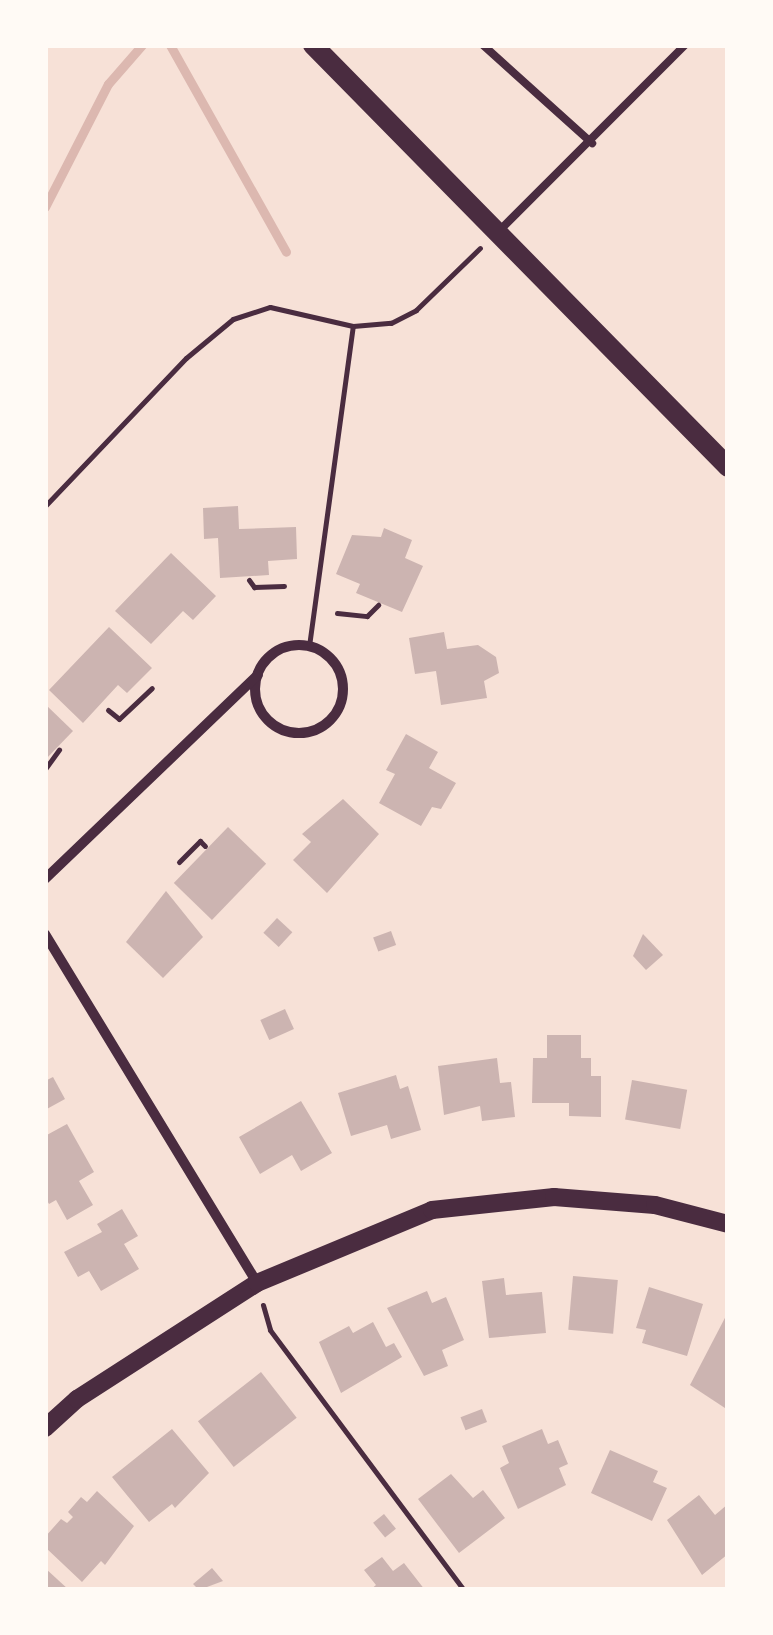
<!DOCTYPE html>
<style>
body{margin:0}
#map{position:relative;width:773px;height:1635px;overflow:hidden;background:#f7e1d7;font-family:"Libre Baskerville",serif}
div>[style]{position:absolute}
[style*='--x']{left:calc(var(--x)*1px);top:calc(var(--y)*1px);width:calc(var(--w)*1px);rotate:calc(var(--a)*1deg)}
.stream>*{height:9px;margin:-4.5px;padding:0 4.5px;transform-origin:4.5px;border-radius:4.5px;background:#dcb8b0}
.building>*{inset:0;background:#ccb4b1;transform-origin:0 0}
.path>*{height:5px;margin:-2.5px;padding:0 2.5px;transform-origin:2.5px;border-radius:2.5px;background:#4a2c40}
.service>*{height:8px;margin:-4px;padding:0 4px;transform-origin:4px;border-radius:4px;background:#4a2c40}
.minor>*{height:10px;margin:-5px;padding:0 5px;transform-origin:5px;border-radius:5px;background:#4a2c40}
.minor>.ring{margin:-5px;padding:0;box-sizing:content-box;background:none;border:10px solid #4a2c40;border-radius:50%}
.tertiary>*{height:18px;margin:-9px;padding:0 9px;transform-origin:9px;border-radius:9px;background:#4a2c40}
.secondary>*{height:20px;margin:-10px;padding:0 10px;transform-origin:10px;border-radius:10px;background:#4a2c40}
span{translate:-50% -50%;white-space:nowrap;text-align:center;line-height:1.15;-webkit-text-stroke:8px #fffaf5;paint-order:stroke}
.frame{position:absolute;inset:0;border:48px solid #fffaf5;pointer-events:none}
</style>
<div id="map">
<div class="stream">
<div style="--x:170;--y:45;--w:237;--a:60.7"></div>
<div style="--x:45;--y:207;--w:138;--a:-62.9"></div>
<div style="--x:108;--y:84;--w:52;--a:-48.9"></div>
</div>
<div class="building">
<div style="clip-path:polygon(238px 506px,239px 529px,296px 527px,297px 559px,268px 561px,269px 575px,220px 578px,218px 538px,204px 539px,203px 508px)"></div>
<div style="clip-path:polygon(384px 528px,412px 540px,405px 558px,423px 566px,402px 612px,356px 593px,360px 584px,336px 574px,352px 535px,381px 537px)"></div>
<div style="clip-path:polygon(171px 553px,216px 596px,193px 620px,183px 611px,151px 644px,115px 611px)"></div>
<div style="clip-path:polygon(109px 627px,152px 668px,127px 693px,118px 685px,83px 723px,49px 690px)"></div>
<div style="clip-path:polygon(444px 632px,447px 649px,478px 645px,496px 657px,499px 673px,484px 681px,487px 698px,441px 705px,436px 671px,415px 674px,409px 638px)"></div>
<div style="clip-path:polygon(45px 704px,73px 731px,45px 760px)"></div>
<div style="clip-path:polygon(406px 734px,438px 752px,429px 768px,456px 783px,441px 809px,432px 807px,421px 826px,379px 803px,395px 774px,386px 770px)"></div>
<div style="clip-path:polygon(343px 799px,379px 834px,327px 893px,293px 860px,311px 842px,302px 834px)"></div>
<div style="left:228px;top:827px;width:53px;height:78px;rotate:44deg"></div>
<div style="clip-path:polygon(166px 891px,203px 937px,163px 978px,126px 942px)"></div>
<div style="left:277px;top:918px;width:21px;height:20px;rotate:43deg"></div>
<div style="left:391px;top:931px;width:15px;height:19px;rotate:70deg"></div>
<div style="clip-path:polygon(643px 934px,663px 955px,646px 970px,633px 956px)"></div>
<div style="left:285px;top:1009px;width:22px;height:27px;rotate:66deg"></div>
<div style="clip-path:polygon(547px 1035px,581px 1035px,581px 1058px,591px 1058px,591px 1076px,601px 1076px,601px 1117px,569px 1116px,569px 1103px,532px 1103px,533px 1058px,547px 1058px)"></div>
<div style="clip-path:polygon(497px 1058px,500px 1083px,511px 1082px,515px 1117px,482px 1121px,480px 1106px,444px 1115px,438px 1066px)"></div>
<div style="clip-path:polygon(396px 1075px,400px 1089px,408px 1086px,421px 1130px,391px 1139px,387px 1125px,351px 1136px,338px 1093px)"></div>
<div style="clip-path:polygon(53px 1077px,65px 1099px,45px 1110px,45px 1081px)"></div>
<div style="left:632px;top:1080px;width:56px;height:40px;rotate:10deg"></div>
<div style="clip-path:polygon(301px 1101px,332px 1153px,301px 1171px,292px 1155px,260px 1174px,239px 1137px)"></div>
<div style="clip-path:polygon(67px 1124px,94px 1172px,79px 1181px,93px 1205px,67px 1220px,56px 1200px,49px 1204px,45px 1197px,45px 1136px)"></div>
<div style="clip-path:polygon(122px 1209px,138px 1236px,124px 1244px,139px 1269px,101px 1291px,89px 1271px,78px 1277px,64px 1252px,102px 1232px,97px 1224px)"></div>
<div style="left:573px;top:1276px;width:45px;height:54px;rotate:5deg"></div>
<div style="clip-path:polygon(504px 1278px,506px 1295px,542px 1292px,546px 1333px,489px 1338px,482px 1281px)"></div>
<div style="clip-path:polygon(649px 1287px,703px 1304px,687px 1356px,642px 1343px,646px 1330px,636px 1328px)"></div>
<div style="clip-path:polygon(427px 1291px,432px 1303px,446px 1297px,464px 1340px,442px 1350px,448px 1366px,424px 1376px,387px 1308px)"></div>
<div style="clip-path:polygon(728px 1312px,728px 1410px,690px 1385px)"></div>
<div style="clip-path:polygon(373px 1322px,386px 1347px,394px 1343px,402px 1357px,341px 1393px,319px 1342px,349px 1326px,353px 1333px)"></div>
<div style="left:261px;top:1372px;width:58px;height:80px;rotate:52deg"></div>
<div style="left:482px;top:1409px;width:14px;height:23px;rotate:69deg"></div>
<div style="clip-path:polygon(172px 1429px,209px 1473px,175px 1508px,172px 1504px,149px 1522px,112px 1477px)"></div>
<div style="clip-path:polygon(542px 1429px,548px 1444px,558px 1440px,568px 1464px,559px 1468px,566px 1485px,518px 1509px,500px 1468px,509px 1463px,502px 1446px)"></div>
<div style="clip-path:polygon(610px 1450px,658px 1471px,653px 1482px,667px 1488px,652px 1521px,591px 1493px)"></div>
<div style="clip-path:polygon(451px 1474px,473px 1498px,483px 1490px,505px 1518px,459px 1553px,418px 1499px)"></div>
<div style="clip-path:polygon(97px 1491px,134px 1526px,105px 1565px,101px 1561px,82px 1582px,45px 1547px,45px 1537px,61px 1519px,67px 1523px,73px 1517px,68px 1512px,81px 1497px,87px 1502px)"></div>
<div style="clip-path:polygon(699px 1495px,715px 1515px,728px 1504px,728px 1554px,702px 1575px,667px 1520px)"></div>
<div style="left:384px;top:1514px;width:19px;height:14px;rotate:51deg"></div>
<div style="clip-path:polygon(382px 1557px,393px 1571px,404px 1563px,425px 1590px,370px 1590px,376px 1585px,364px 1570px)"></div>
<div style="clip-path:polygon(45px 1568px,69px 1590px,45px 1590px)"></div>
<div style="clip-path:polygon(212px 1568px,223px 1581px,199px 1590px,193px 1584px)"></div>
</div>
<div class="path">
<div style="--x:45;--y:506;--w:204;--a:-46.4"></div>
<div style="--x:186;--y:358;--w:61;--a:-39.7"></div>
<div style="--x:233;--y:319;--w:39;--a:-18"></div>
<div style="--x:270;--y:307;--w:85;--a:12.9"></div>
<div style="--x:353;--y:326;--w:38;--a:-5"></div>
<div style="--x:391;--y:323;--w:28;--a:-27"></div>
<div style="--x:416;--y:310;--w:89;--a:-44.1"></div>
<div style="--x:249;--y:580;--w:9;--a:54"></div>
<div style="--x:254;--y:587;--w:30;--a:-2"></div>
<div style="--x:337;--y:613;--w:30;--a:6"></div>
<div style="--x:367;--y:616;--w:16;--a:-45"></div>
<div style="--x:309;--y:646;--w:323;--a:-82.2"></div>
<div style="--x:108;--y:710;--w:14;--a:39"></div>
<div style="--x:119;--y:719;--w:45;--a:-43.2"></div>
<div style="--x:45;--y:769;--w:24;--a:-54"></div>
<div style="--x:179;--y:862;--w:30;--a:-45"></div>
<div style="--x:200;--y:841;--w:7;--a:45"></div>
<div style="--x:263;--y:1305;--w:26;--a:74"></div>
<div style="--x:270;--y:1330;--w:324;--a:53.3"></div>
</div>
<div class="service">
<div style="--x:483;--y:45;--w:147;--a:42"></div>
<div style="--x:499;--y:231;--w:263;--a:-45"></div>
</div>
<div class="minor">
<div class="ring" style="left:255px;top:645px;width:78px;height:78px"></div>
<div style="--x:45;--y:879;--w:295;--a:-43.8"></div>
<div style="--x:45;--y:934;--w:408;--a:58.7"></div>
</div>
<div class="tertiary">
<div style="--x:45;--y:1428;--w:43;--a:-42.2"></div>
<div style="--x:77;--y:1399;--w:214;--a:-32.8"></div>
<div style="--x:257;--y:1283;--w:190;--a:-22.6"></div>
<div style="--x:432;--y:1210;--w:123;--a:-6.1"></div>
<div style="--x:554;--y:1197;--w:101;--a:4.5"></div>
<div style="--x:655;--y:1205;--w:75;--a:14.6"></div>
</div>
<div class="secondary">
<div style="--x:313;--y:45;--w:592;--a:45.48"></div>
</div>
<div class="frame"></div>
</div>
